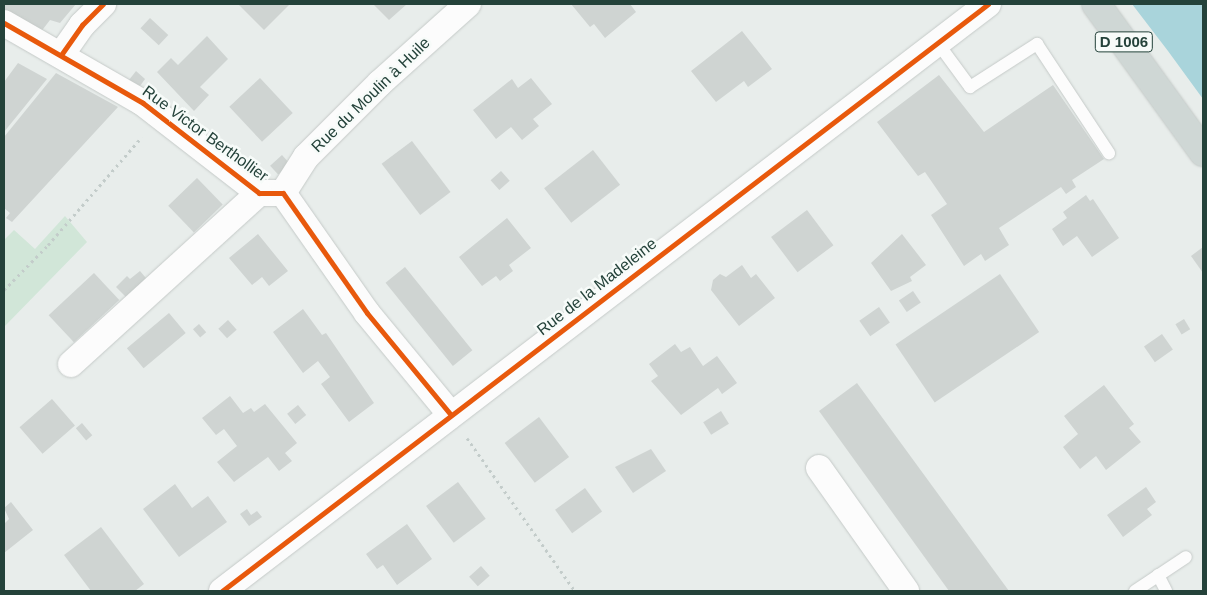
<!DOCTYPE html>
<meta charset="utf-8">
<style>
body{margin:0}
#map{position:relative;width:1207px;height:595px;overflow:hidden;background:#e8edeb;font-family:Helvetica,sans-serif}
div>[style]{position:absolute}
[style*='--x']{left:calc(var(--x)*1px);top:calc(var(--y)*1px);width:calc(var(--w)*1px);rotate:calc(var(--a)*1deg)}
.green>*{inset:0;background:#d1e6d8}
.water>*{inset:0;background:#a9d4db}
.building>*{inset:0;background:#cfd4d2;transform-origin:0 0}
.path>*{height:3px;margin-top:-1.5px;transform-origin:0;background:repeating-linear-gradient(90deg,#c3ccca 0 2.5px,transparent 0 6.5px)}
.roads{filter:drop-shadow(0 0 1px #c5cac8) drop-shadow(0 0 1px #c5cac8)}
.service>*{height:12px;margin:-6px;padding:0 6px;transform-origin:6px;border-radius:6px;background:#fcfcfc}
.minor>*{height:26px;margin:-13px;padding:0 13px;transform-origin:13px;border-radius:13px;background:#fcfcfc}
.primary>*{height:28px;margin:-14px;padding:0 14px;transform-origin:14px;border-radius:14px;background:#cfd7d5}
.cycleway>*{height:5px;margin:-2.5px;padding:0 2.5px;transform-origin:2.5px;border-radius:2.5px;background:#e8590c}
span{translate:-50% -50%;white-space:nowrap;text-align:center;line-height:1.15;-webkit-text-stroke:5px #f7fbf9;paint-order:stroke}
.shield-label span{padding:1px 4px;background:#f7fbf9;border:1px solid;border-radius:4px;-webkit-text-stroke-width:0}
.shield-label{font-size:15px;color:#24423a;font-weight:700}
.street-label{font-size:16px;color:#24423a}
.frame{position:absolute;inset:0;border:5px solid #24423a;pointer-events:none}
</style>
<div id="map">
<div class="green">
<div style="clip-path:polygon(65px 216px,87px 242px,4px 327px,4px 240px,14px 230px,35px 249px)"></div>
</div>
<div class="water">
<div style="clip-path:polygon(1132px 4px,1203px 4px,1203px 99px,1168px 51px)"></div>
</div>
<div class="building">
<div style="clip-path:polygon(4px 4px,76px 4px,60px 23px,50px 20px,40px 33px,4px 13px)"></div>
<div style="clip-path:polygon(238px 4px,290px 4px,264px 30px)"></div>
<div style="clip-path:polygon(373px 4px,407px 4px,389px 20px)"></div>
<div style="clip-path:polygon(571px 4px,630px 4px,636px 12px,605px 38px,594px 24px,590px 27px)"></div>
<div style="left:150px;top:18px;width:25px;height:14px;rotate:43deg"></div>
<div style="clip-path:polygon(742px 31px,772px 69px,748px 87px,744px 81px,716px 102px,691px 71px)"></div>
<div style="clip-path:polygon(207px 36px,228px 59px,200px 87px,209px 95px,194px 111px,157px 72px,171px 58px,178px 65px)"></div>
<div style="clip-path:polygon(18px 63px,47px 79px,4px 132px,4px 82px)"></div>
<div style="clip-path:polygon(136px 71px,145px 79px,140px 86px,129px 80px)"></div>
<div style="clip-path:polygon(56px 73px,118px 107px,12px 222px,6px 218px,10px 213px,4px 208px,4px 137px)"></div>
<div style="clip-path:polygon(939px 75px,984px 132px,1053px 85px,1104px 159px,1072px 180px,1076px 187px,1066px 194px,1061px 187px,999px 228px,1009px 245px,985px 261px,981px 254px,964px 266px,931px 215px,947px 204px,925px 172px,918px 176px,877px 122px)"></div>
<div style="left:260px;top:78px;width:48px;height:42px;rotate:47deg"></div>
<div style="clip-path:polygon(531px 78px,552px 104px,533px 119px,539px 126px,522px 140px,511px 127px,496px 139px,473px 110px,512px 79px,518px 88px)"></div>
<div style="left:412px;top:141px;width:64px;height:38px;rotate:53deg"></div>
<div style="left:593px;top:150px;width:44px;height:62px;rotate:52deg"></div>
<div style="left:282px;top:155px;width:12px;height:16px;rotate:48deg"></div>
<div style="left:501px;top:171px;width:13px;height:14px;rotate:48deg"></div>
<div style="left:197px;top:178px;width:37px;height:40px;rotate:46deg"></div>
<div style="clip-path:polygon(1086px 195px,1090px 201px,1093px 199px,1119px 238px,1092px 257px,1077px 236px,1063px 246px,1052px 229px,1067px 218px,1063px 212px)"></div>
<div style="left:807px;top:210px;width:44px;height:45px;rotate:53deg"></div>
<div style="clip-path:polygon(507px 218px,531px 248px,509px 265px,513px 271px,500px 281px,496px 276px,482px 286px,459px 257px)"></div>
<div style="clip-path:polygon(258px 234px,288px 271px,269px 286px,262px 277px,252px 285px,229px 258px)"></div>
<div style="clip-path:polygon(902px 234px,926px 265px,910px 277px,912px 281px,891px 291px,871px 263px)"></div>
<div style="clip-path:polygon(1203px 247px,1203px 273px,1191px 256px)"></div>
<div style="clip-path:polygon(742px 265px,751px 278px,756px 274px,775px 298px,739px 326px,711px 290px,713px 280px,720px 274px,726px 277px)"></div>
<div style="left:405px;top:267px;width:107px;height:25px;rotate:51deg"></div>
<div style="clip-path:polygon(140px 271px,151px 284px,131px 302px,116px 287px,127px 276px,130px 279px)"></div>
<div style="left:94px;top:273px;width:37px;height:62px;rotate:47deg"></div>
<div style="left:1000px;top:274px;width:70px;height:126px;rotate:56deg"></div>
<div style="left:913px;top:291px;width:14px;height:17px;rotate:56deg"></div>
<div style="left:879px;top:307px;width:19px;height:24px;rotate:55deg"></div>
<div style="clip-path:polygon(303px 309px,322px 335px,326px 333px,374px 403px,349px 422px,321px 384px,330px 377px,318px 361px,303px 373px,273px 332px)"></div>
<div style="left:169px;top:313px;width:26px;height:55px;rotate:50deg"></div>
<div style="left:1184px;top:319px;width:12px;height:10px;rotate:59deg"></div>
<div style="left:228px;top:320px;width:13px;height:13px;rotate:48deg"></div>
<div style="left:199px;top:324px;width:11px;height:8px;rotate:49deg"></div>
<div style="left:1162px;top:334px;width:19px;height:22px;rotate:55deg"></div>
<div style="clip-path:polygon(675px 344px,681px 352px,690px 347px,703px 366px,717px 356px,737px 383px,722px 394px,718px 388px,681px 415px,651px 381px,658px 376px,649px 364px)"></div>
<div style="clip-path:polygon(857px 383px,1009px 591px,949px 591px,819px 411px)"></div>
<div style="clip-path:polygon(1104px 385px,1134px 424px,1129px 428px,1141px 442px,1106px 470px,1096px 456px,1080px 469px,1063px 447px,1078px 434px,1064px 416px)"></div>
<div style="clip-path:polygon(230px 396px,243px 413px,251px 408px,254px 412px,265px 404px,297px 443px,285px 453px,292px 461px,279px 471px,268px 457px,234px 482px,217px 462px,237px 446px,224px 429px,216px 435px,202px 418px)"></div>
<div style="left:52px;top:399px;width:35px;height:43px;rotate:49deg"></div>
<div style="left:298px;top:405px;width:13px;height:14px;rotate:51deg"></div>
<div style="left:721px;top:411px;width:15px;height:21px;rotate:58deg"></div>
<div style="left:539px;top:417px;width:50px;height:43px;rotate:53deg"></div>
<div style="left:82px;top:423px;width:16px;height:8px;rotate:50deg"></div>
<div style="clip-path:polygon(651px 449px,666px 471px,633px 493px,615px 467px)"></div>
<div style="left:458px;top:482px;width:46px;height:40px;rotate:53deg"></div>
<div style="clip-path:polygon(175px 484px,192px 508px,208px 496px,227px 522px,179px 557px,143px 509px)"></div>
<div style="clip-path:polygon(1146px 487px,1156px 502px,1147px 509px,1152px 515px,1123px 537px,1107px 515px)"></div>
<div style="left:585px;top:488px;width:29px;height:37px;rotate:54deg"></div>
<div style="clip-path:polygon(11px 502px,33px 530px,4px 553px,4px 524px,9px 519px,4px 508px)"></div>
<div style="clip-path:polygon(247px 509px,251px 515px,257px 511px,262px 517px,249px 526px,240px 514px)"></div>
<div style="clip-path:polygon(407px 524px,432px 559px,397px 585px,383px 565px,377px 569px,366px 554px)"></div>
<div style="clip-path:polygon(101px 527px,144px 584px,135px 591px,91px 591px,64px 555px)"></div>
<div style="left:481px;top:566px;width:13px;height:16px;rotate:48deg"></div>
</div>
<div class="path">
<div style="--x:4;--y:290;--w:63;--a:-45.6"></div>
<div style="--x:48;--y:245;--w:143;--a:-49"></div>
<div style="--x:467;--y:438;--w:187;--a:54.8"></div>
</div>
<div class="roads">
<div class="service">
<div style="--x:937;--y:42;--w:56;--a:53.7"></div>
<div style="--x:970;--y:87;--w:80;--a:-32.7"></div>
<div style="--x:1037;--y:44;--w:131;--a:56.6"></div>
<div style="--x:1158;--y:575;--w:18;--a:63"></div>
<div style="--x:1135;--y:591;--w:61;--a:-33.7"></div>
</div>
<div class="minor">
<div style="--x:4;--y:23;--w:160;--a:29.9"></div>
<div style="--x:143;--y:103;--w:147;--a:37.8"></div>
<div style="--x:259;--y:193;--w:24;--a:0"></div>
<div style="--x:283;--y:193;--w:146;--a:55"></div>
<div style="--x:367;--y:313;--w:132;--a:50.5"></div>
<div style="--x:61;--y:55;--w:37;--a:-55"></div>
<div style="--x:82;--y:25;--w:30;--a:-45"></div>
<div style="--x:283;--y:193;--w:43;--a:-57.4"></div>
<div style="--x:306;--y:157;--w:105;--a:-45"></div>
<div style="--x:380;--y:83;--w:118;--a:-41.9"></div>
<div style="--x:71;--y:364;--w:254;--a:-42.3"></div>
<div style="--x:819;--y:468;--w:151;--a:54.7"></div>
<div style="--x:222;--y:591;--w:965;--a:-37.46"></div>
</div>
<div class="primary">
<div style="--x:1096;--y:4;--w:183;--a:54.1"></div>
</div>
</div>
<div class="cycleway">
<div style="--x:4;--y:23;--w:160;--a:29.9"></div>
<div style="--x:143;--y:103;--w:147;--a:37.8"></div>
<div style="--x:259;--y:193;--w:24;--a:0"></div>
<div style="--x:283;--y:193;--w:146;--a:55"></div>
<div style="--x:367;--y:313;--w:132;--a:50.5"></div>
<div style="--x:61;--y:55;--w:37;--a:-55"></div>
<div style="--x:82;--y:25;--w:30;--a:-45"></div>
<div style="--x:222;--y:591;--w:965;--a:-37.46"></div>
</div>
<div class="shield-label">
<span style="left:1124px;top:42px">D 1006</span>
</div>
<div class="street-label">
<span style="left:371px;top:95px;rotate:-44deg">Rue du Moulin à Huile</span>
<span style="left:205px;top:134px;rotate:36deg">Rue Victor Berthollier</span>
<span style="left:597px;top:287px;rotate:-38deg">Rue de la Madeleine</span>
</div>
<div class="frame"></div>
</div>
